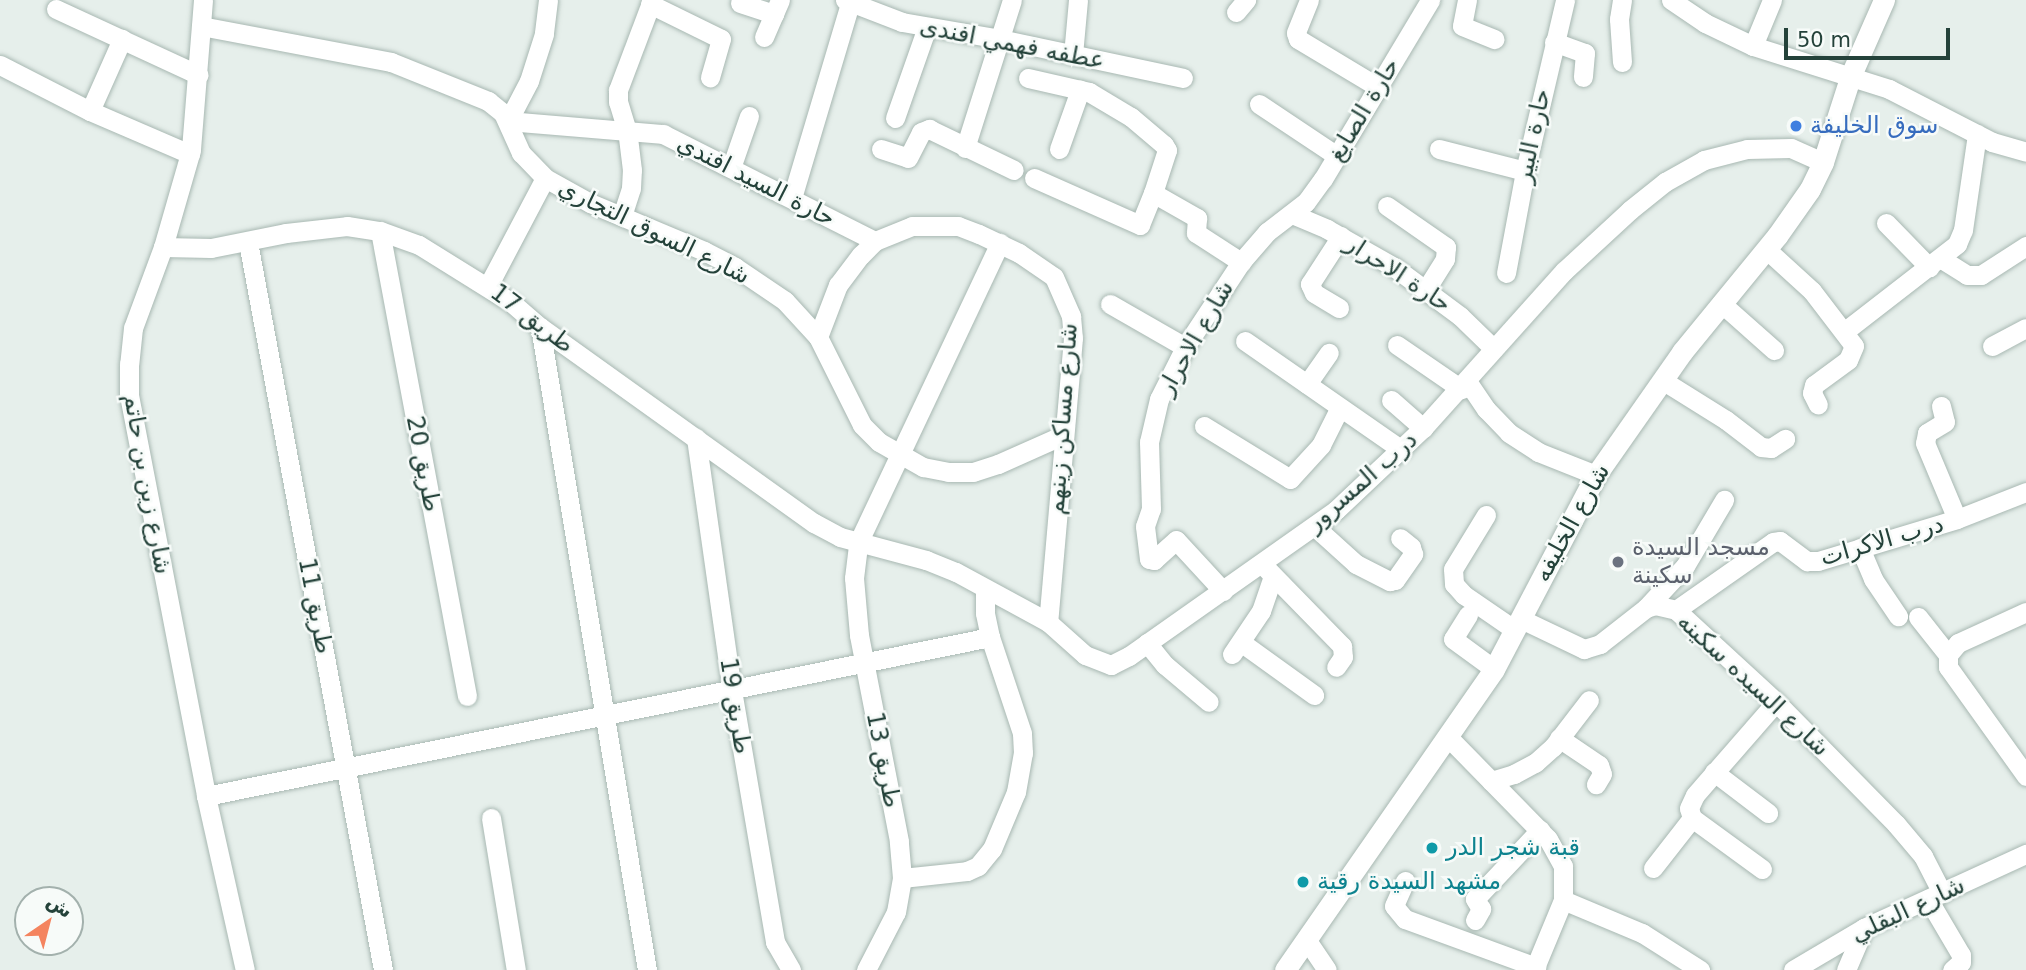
<!DOCTYPE html>
<meta charset="utf-8">
<style>
body{margin:0}
#map{position:relative;width:2026px;height:970px;overflow:hidden;background:#e6efeb;font-family:"DejaVu Sans",Vazirmatn,sans-serif}
div>[style]{position:absolute}
[style*='--x']{left:calc(var(--x)*1px);top:calc(var(--y)*1px);width:calc(var(--w)*1px);rotate:calc(var(--a)*1deg)}
.roads{filter:drop-shadow(0 0 2px #a8b8b2) drop-shadow(0 0 2px #a8b8b2)}
.minor>*{height:19px;margin:-9.5px;padding:0 9.5px;transform-origin:9.5px;border-radius:9.5px;background:#fff}
.tertiary>*{height:21px;margin:-10.5px;padding:0 10.5px;transform-origin:10.5px;border-radius:10.5px;background:#fff}
.dots>*{width:19px;height:19px;translate:-50% -50%;box-sizing:border-box;border:4px solid #f7fbf9;border-radius:50%}
span{translate:-50% -50%;white-space:nowrap;text-align:center;line-height:1.15;-webkit-text-stroke:5px #f7fbf9;paint-order:stroke}
.street-label{font-size:24px;color:#24423a}
.shop-label{font-size:24px;color:#366cbe}
.left{translate:0 -50%;text-align:left}
.worship-label{font-size:24px;color:#5b616d}
.culture-label{font-size:24px;color:#0d838f}
.north{position:absolute;left:14px;top:886px;width:70px;height:70px;box-sizing:border-box;background:#f7fbf9;border:2px solid #a3b1ad;border-radius:50%;rotate:35deg;font-size:19px;font-weight:700;line-height:28px;text-align:center;color:#24423a}
.north::after{content:'';display:block;margin:auto;width:24px;height:32px;background:#f4845f;clip-path:polygon(50% 0,100% 100%,50% 72%,0 100%)}
.scale{position:absolute;left:1784px;top:28px;width:166px;height:32px;box-sizing:border-box;border:4px solid #24423a;border-top:0;padding-left:9px;font-size:21px;line-height:24px;white-space:nowrap;color:#24423a;-webkit-text-stroke:5px #f7fbf9;paint-order:stroke}
</style>
<div id="map">
<div class="roads">
<div class="minor">
<div style="--x:203;--y:0;--w:150;--a:94.6"></div>
<div style="--x:191;--y:150;--w:101;--a:106.1"></div>
<div style="--x:163;--y:247;--w:86;--a:110.3"></div>
<div style="--x:133;--y:328;--w:36;--a:96"></div>
<div style="--x:129;--y:364;--w:31;--a:90"></div>
<div style="--x:129;--y:395;--w:408;--a:79.1"></div>
<div style="--x:206;--y:796;--w:178;--a:77.4"></div>
<div style="--x:548;--y:0;--w:34;--a:97"></div>
<div style="--x:544;--y:34;--w:49;--a:107.7"></div>
<div style="--x:529;--y:81;--w:45;--a:117.7"></div>
<div style="--x:508;--y:121;--w:156;--a:4.8"></div>
<div style="--x:663;--y:134;--w:237;--a:26.8"></div>
<div style="--x:845;--y:0;--w:61;--a:21.1"></div>
<div style="--x:902;--y:22;--w:99;--a:9.8"></div>
<div style="--x:1000;--y:39;--w:187;--a:12"></div>
<div style="--x:1309;--y:0;--w:35;--a:112"></div>
<div style="--x:1296;--y:33;--w:6;--a:72"></div>
<div style="--x:1298;--y:39;--w:93;--a:31"></div>
<div style="--x:1467;--y:0;--w:26;--a:101"></div>
<div style="--x:1462;--y:26;--w:35;--a:22"></div>
<div style="--x:1671;--y:0;--w:41;--a:34.1"></div>
<div style="--x:1705;--y:23;--w:53;--a:25.6"></div>
<div style="--x:1753;--y:46;--w:143;--a:17.5"></div>
<div style="--x:1889;--y:89;--w:116;--a:27.2"></div>
<div style="--x:1992;--y:142;--w:35;--a:16"></div>
<div style="--x:740;--y:3;--w:36;--a:18"></div>
<div style="--x:650;--y:4;--w:79;--a:26.2"></div>
<div style="--x:721;--y:39;--w:40;--a:106"></div>
<div style="--x:56;--y:9;--w:157;--a:24.8"></div>
<div style="--x:1236;--y:12;--w:16;--a:-50"></div>
<div style="--x:201;--y:26;--w:193;--a:10.7"></div>
<div style="--x:391;--y:62;--w:105;--a:21.9"></div>
<div style="--x:488;--y:101;--w:19;--a:39"></div>
<div style="--x:503;--y:113;--w:44;--a:65.8"></div>
<div style="--x:521;--y:153;--w:35;--a:46"></div>
<div style="--x:545;--y:178;--w:51;--a:29.1"></div>
<div style="--x:590;--y:203;--w:124;--a:22.8"></div>
<div style="--x:704;--y:251;--w:35;--a:27"></div>
<div style="--x:735;--y:267;--w:60;--a:34.2"></div>
<div style="--x:785;--y:301;--w:49;--a:47.5"></div>
<div style="--x:818;--y:337;--w:98;--a:63.4"></div>
<div style="--x:862;--y:425;--w:24;--a:45"></div>
<div style="--x:879;--y:442;--w:51;--a:29.6"></div>
<div style="--x:923;--y:467;--w:25;--a:11"></div>
<div style="--x:948;--y:472;--w:25;--a:0"></div>
<div style="--x:973;--y:472;--w:26;--a:-18"></div>
<div style="--x:998;--y:464;--w:71;--a:-24"></div>
<div style="--x:764;--y:37;--w:40;--a:-66.6"></div>
<div style="--x:1554;--y:42;--w:33;--a:20"></div>
<div style="--x:1585;--y:53;--w:24;--a:95"></div>
<div style="--x:1753;--y:46;--w:50;--a:-67.6"></div>
<div style="--x:1073;--y:55;--w:55;--a:-84.8"></div>
<div style="--x:1622;--y:62;--w:43;--a:-94"></div>
<div style="--x:1619;--y:19;--w:19;--a:-81"></div>
<div style="--x:0;--y:65;--w:101;--a:27.1"></div>
<div style="--x:90;--y:111;--w:109;--a:23.3"></div>
<div style="--x:1028;--y:78;--w:63;--a:12.9"></div>
<div style="--x:1089;--y:92;--w:49;--a:30.8"></div>
<div style="--x:1131;--y:117;--w:43;--a:40.3"></div>
<div style="--x:1164;--y:145;--w:6;--a:59"></div>
<div style="--x:1167;--y:150;--w:45;--a:108"></div>
<div style="--x:1153;--y:193;--w:51;--a:29.6"></div>
<div style="--x:1197;--y:218;--w:15;--a:94"></div>
<div style="--x:1196;--y:233;--w:54;--a:32.8"></div>
<div style="--x:1259;--y:104;--w:94;--a:33.7"></div>
<div style="--x:90;--y:111;--w:79;--a:-66"></div>
<div style="--x:895;--y:118;--w:96;--a:-70.6"></div>
<div style="--x:965;--y:148;--w:155;--a:-72.4"></div>
<div style="--x:881;--y:149;--w:28;--a:18"></div>
<div style="--x:908;--y:158;--w:29;--a:-63"></div>
<div style="--x:921;--y:132;--w:9;--a:-21"></div>
<div style="--x:929;--y:129;--w:94;--a:25.8"></div>
<div style="--x:1059;--y:149;--w:63;--a:-70.4"></div>
<div style="--x:1439;--y:149;--w:89;--a:14.3"></div>
<div style="--x:731;--y:168;--w:55;--a:-70.9"></div>
<div style="--x:1034;--y:178;--w:116;--a:23.9"></div>
<div style="--x:1140;--y:225;--w:35;--a:-68"></div>
<div style="--x:792;--y:198;--w:203;--a:-73.4"></div>
<div style="--x:1387;--y:206;--w:72;--a:34.8"></div>
<div style="--x:1446;--y:247;--w:12;--a:95"></div>
<div style="--x:1445;--y:259;--w:36;--a:122"></div>
<div style="--x:1292;--y:214;--w:38;--a:23"></div>
<div style="--x:1327;--y:229;--w:77;--a:29.6"></div>
<div style="--x:1394;--y:267;--w:82;--a:36.6"></div>
<div style="--x:1460;--y:316;--w:47;--a:44.1"></div>
<div style="--x:622;--y:216;--w:29;--a:-72"></div>
<div style="--x:631;--y:188;--w:18;--a:-87"></div>
<div style="--x:632;--y:170;--w:39;--a:-97"></div>
<div style="--x:627;--y:131;--w:30;--a:-107"></div>
<div style="--x:618;--y:102;--w:12;--a:-90"></div>
<div style="--x:618;--y:90;--w:96;--a:-69.3"></div>
<div style="--x:1886;--y:223;--w:62;--a:45.7"></div>
<div style="--x:380;--y:231;--w:473;--a:79.4"></div>
<div style="--x:248;--y:242;--w:740;--a:79.49"></div>
<div style="--x:163;--y:247;--w:48;--a:1.2"></div>
<div style="--x:211;--y:248;--w:76;--a:-11.3"></div>
<div style="--x:286;--y:233;--w:61;--a:-6.5"></div>
<div style="--x:347;--y:226;--w:33;--a:9"></div>
<div style="--x:380;--y:231;--w:41;--a:19.7"></div>
<div style="--x:419;--y:245;--w:110;--a:31.9"></div>
<div style="--x:512;--y:303;--w:37;--a:41"></div>
<div style="--x:540;--y:327;--w:337;--a:35.6"></div>
<div style="--x:814;--y:523;--w:30;--a:28"></div>
<div style="--x:840;--y:537;--w:89;--a:15"></div>
<div style="--x:926;--y:560;--w:32;--a:22"></div>
<div style="--x:956;--y:572;--w:105;--a:28.5"></div>
<div style="--x:1048;--y:622;--w:50;--a:41.7"></div>
<div style="--x:1085;--y:655;--w:28;--a:21"></div>
<div style="--x:1111;--y:665;--w:20;--a:-27"></div>
<div style="--x:1129;--y:656;--w:253;--a:-35.2"></div>
<div style="--x:1336;--y:510;--w:120;--a:-43.3"></div>
<div style="--x:1423;--y:428;--w:211;--a:-48.1"></div>
<div style="--x:1564;--y:271;--w:90;--a:-42.7"></div>
<div style="--x:1630;--y:210;--w:45;--a:-38.7"></div>
<div style="--x:1665;--y:182;--w:45;--a:-29.4"></div>
<div style="--x:1704;--y:160;--w:44;--a:-14.3"></div>
<div style="--x:1747;--y:149;--w:44;--a:-1.3"></div>
<div style="--x:1791;--y:148;--w:35;--a:24"></div>
<div style="--x:1766;--y:249;--w:62;--a:42.4"></div>
<div style="--x:1812;--y:291;--w:69;--a:52.6"></div>
<div style="--x:1854;--y:346;--w:15;--a:113"></div>
<div style="--x:1848;--y:360;--w:42;--a:143.7"></div>
<div style="--x:1814;--y:385;--w:8;--a:104"></div>
<div style="--x:1812;--y:393;--w:13;--a:63"></div>
<div style="--x:1940;--y:258;--w:32;--a:32"></div>
<div style="--x:1967;--y:275;--w:14;--a:0"></div>
<div style="--x:1981;--y:275;--w:54;--a:-32.8"></div>
<div style="--x:1506;--y:273;--w:104;--a:-79.4"></div>
<div style="--x:1525;--y:171;--w:176;--a:-76.8"></div>
<div style="--x:488;--y:286;--w:122;--a:-62.2"></div>
<div style="--x:1721;--y:303;--w:71;--a:41.6"></div>
<div style="--x:1110;--y:304;--w:86;--a:29.8"></div>
<div style="--x:1339;--y:308;--w:29;--a:-149"></div>
<div style="--x:1314;--y:293;--w:10;--a:-114"></div>
<div style="--x:1310;--y:284;--w:57;--a:-57.1"></div>
<div style="--x:540;--y:327;--w:652;--a:80.55"></div>
<div style="--x:1845;--y:331;--w:142;--a:-37.8"></div>
<div style="--x:1957;--y:244;--w:15;--a:-67"></div>
<div style="--x:1963;--y:230;--w:97;--a:-81.7"></div>
<div style="--x:818;--y:337;--w:56;--a:-69"></div>
<div style="--x:838;--y:285;--w:38;--a:-53"></div>
<div style="--x:861;--y:255;--w:20;--a:-45"></div>
<div style="--x:875;--y:241;--w:40;--a:-22"></div>
<div style="--x:912;--y:226;--w:46;--a:0"></div>
<div style="--x:958;--y:226;--w:22;--a:21"></div>
<div style="--x:979;--y:234;--w:44;--a:25.4"></div>
<div style="--x:1019;--y:253;--w:42;--a:34.4"></div>
<div style="--x:1054;--y:277;--w:43;--a:66.4"></div>
<div style="--x:1071;--y:316;--w:22;--a:85"></div>
<div style="--x:1073;--y:338;--w:285;--a:95"></div>
<div style="--x:1245;--y:341;--w:191;--a:34.8"></div>
<div style="--x:1397;--y:345;--w:78;--a:34.5"></div>
<div style="--x:1992;--y:346;--w:38;--a:-28"></div>
<div style="--x:1662;--y:380;--w:75;--a:32"></div>
<div style="--x:1726;--y:420;--w:44;--a:37.6"></div>
<div style="--x:1761;--y:447;--w:10;--a:6"></div>
<div style="--x:1771;--y:448;--w:17;--a:-33"></div>
<div style="--x:1467;--y:381;--w:34;--a:56"></div>
<div style="--x:1486;--y:409;--w:33;--a:46"></div>
<div style="--x:1509;--y:433;--w:35;--a:33"></div>
<div style="--x:1538;--y:452;--w:62;--a:21.6"></div>
<div style="--x:1307;--y:384;--w:38;--a:-55"></div>
<div style="--x:1391;--y:400;--w:43;--a:41.2"></div>
<div style="--x:1941;--y:406;--w:16;--a:76"></div>
<div style="--x:1945;--y:422;--w:21;--a:149"></div>
<div style="--x:1927;--y:433;--w:10;--a:101"></div>
<div style="--x:1925;--y:443;--w:82;--a:67.2"></div>
<div style="--x:1204;--y:426;--w:101;--a:31.6"></div>
<div style="--x:1290;--y:479;--w:46;--a:-47.6"></div>
<div style="--x:1321;--y:445;--w:42;--a:-63.4"></div>
<div style="--x:696;--y:438;--w:255;--a:81.9"></div>
<div style="--x:732;--y:690;--w:256;--a:80.3"></div>
<div style="--x:775;--y:942;--w:32;--a:60"></div>
<div style="--x:1486;--y:515;--w:63;--a:121.4"></div>
<div style="--x:1453;--y:569;--w:15;--a:86"></div>
<div style="--x:1454;--y:584;--w:15;--a:48"></div>
<div style="--x:1464;--y:595;--w:62;--a:34.5"></div>
<div style="--x:1314;--y:526;--w:57;--a:42.1"></div>
<div style="--x:1356;--y:564;--w:38;--a:27"></div>
<div style="--x:1390;--y:581;--w:5;--a:-11"></div>
<div style="--x:1395;--y:580;--w:32;--a:-55"></div>
<div style="--x:1413;--y:554;--w:7;--a:-106"></div>
<div style="--x:1411;--y:547;--w:14;--a:-141"></div>
<div style="--x:1860;--y:548;--w:34;--a:67"></div>
<div style="--x:1873;--y:579;--w:45;--a:56"></div>
<div style="--x:1262;--y:564;--w:115;--a:45.7"></div>
<div style="--x:1342;--y:646;--w:11;--a:85"></div>
<div style="--x:1343;--y:657;--w:12;--a:125"></div>
<div style="--x:1223;--y:591;--w:69;--a:-132.7"></div>
<div style="--x:1176;--y:540;--w:30;--a:138"></div>
<div style="--x:1154;--y:560;--w:5;--a:-169"></div>
<div style="--x:1149;--y:559;--w:33;--a:-97"></div>
<div style="--x:1145;--y:526;--w:18;--a:-71"></div>
<div style="--x:1151;--y:509;--w:67;--a:-91.7"></div>
<div style="--x:1149;--y:442;--w:44;--a:-76.9"></div>
<div style="--x:1159;--y:399;--w:58;--a:-63.4"></div>
<div style="--x:1185;--y:347;--w:102;--a:-56.6"></div>
<div style="--x:1241;--y:262;--w:40;--a:-49"></div>
<div style="--x:1267;--y:232;--w:49;--a:-37.6"></div>
<div style="--x:1306;--y:202;--w:29;--a:-54"></div>
<div style="--x:1323;--y:179;--w:209;--a:-59.1"></div>
<div style="--x:1646;--y:608;--w:57;--a:-47.1"></div>
<div style="--x:1685;--y:566;--w:77;--a:-59.4"></div>
<div style="--x:1676;--y:610;--w:118;--a:-35"></div>
<div style="--x:1773;--y:542;--w:7;--a:-8"></div>
<div style="--x:1780;--y:541;--w:34;--a:37"></div>
<div style="--x:1807;--y:561;--w:11;--a:0"></div>
<div style="--x:1818;--y:561;--w:145;--a:-16.8"></div>
<div style="--x:1957;--y:519;--w:74;--a:-21.4"></div>
<div style="--x:2026;--y:612;--w:75;--a:155.5"></div>
<div style="--x:1958;--y:643;--w:16;--a:130"></div>
<div style="--x:1948;--y:655;--w:12;--a:90"></div>
<div style="--x:1948;--y:667;--w:134;--a:54.4"></div>
<div style="--x:1468;--y:615;--w:28;--a:122"></div>
<div style="--x:1453;--y:639;--w:51;--a:36.2"></div>
<div style="--x:1918;--y:617;--w:48;--a:51.7"></div>
<div style="--x:1521;--y:619;--w:70;--a:25.5"></div>
<div style="--x:1584;--y:649;--w:17;--a:-17"></div>
<div style="--x:1600;--y:644;--w:58;--a:-38"></div>
<div style="--x:1646;--y:608;--w:9;--a:-18"></div>
<div style="--x:1655;--y:605;--w:22;--a:13"></div>
<div style="--x:1676;--y:610;--w:136;--a:42.6"></div>
<div style="--x:1776;--y:702;--w:171;--a:45.5"></div>
<div style="--x:1896;--y:824;--w:42;--a:49.8"></div>
<div style="--x:1923;--y:856;--w:42;--a:62.8"></div>
<div style="--x:1147;--y:643;--w:28;--a:51"></div>
<div style="--x:1165;--y:665;--w:57;--a:40.1"></div>
<div style="--x:1242;--y:643;--w:89;--a:35.8"></div>
<div style="--x:1232;--y:654;--w:52;--a:-56"></div>
<div style="--x:1261;--y:611;--w:36;--a:-71"></div>
<div style="--x:1449;--y:738;--w:141;--a:45.6"></div>
<div style="--x:1548;--y:839;--w:31;--a:61"></div>
<div style="--x:1563;--y:866;--w:34;--a:90"></div>
<div style="--x:1563;--y:900;--w:76;--a:112.5"></div>
<div style="--x:1559;--y:738;--w:48;--a:34"></div>
<div style="--x:1599;--y:765;--w:9;--a:72"></div>
<div style="--x:1602;--y:774;--w:12;--a:121"></div>
<div style="--x:1714;--y:772;--w:68;--a:37.2"></div>
<div style="--x:1491;--y:781;--w:24;--a:-17"></div>
<div style="--x:1514;--y:774;--w:24;--a:-28"></div>
<div style="--x:1535;--y:763;--w:24;--a:-42"></div>
<div style="--x:1553;--y:747;--w:59;--a:-52.5"></div>
<div style="--x:206;--y:796;--w:800;--a:-11.46"></div>
<div style="--x:491;--y:818;--w:154;--a:80.7"></div>
<div style="--x:1653;--y:868;--w:63;--a:-52"></div>
<div style="--x:1762;--y:869;--w:87;--a:-143.9"></div>
<div style="--x:1692;--y:818;--w:10;--a:-107"></div>
<div style="--x:1689;--y:808;--w:14;--a:-65"></div>
<div style="--x:1695;--y:795;--w:123;--a:-48.9"></div>
<div style="--x:902;--y:878;--w:65;--a:-6.1"></div>
<div style="--x:967;--y:871;--w:12;--a:-24"></div>
<div style="--x:978;--y:866;--w:22;--a:-51"></div>
<div style="--x:992;--y:849;--w:62;--a:-67.2"></div>
<div style="--x:1016;--y:792;--w:40;--a:-80"></div>
<div style="--x:1023;--y:753;--w:20;--a:-93"></div>
<div style="--x:1022;--y:733;--w:101;--a:-108.4"></div>
<div style="--x:990;--y:637;--w:25;--a:-102"></div>
<div style="--x:985;--y:613;--w:24;--a:-90"></div>
<div style="--x:1405;--y:881;--w:27;--a:114"></div>
<div style="--x:1394;--y:906;--w:17;--a:50"></div>
<div style="--x:1405;--y:919;--w:140;--a:20.1"></div>
<div style="--x:1928;--y:899;--w:65;--a:59.5"></div>
<div style="--x:1961;--y:955;--w:7;--a:90"></div>
<div style="--x:1961;--y:962;--w:12;--a:138"></div>
<div style="--x:1563;--y:900;--w:86;--a:22.7"></div>
<div style="--x:1642;--y:933;--w:69;--a:32.5"></div>
<div style="--x:1475;--y:920;--w:13;--a:-61"></div>
<div style="--x:1481;--y:909;--w:12;--a:-121"></div>
<div style="--x:1475;--y:899;--w:95;--a:-46.7"></div>
<div style="--x:1306;--y:939;--w:37;--a:56"></div>
<div style="--x:866;--y:970;--w:65;--a:-62.7"></div>
<div style="--x:896;--y:912;--w:35;--a:-80"></div>
<div style="--x:902;--y:878;--w:37;--a:-95"></div>
<div style="--x:899;--y:841;--w:210;--a:-101"></div>
<div style="--x:859;--y:635;--w:57;--a:-95"></div>
<div style="--x:854;--y:578;--w:35;--a:-83"></div>
<div style="--x:858;--y:543;--w:332;--a:-64.7"></div>
<div style="--x:1793;--y:970;--w:82;--a:-30.6"></div>
<div style="--x:1864;--y:928;--w:178;--a:-24.6"></div>
<div style="--x:1846;--y:970;--w:46;--a:-66.8"></div>
</div>
<div class="tertiary">
<div style="--x:1285;--y:970;--w:366;--a:-55.2"></div>
<div style="--x:1494;--y:669;--w:219;--a:-62.3"></div>
<div style="--x:1596;--y:475;--w:150;--a:-55"></div>
<div style="--x:1682;--y:352;--w:150;--a:-50.7"></div>
<div style="--x:1777;--y:236;--w:57;--a:-54.9"></div>
<div style="--x:1810;--y:189;--w:30;--a:-64"></div>
<div style="--x:1823;--y:162;--w:91;--a:-72.2"></div>
<div style="--x:1851;--y:75;--w:82;--a:-66.3"></div>
</div>
</div>
<div class="dots">
<div style="left:1796px;top:126px;background:#3f7fe0"></div>
<div style="left:1618px;top:562px;background:#6b7280"></div>
<div style="left:1432px;top:848px;background:#0f9aa8"></div>
<div style="left:1303px;top:882px;background:#0f9aa8"></div>
</div>
<div class="street-label">
<span style="left:1012px;top:44px;rotate:11deg">عطفه فهمي افندى</span>
<span style="left:1364px;top:110px;rotate:-59deg">حارة الصايغ</span>
<span style="left:1533px;top:136px;rotate:-78deg">حارة البير</span>
<span style="left:756px;top:181px;rotate:27deg">حارة السيد افندي</span>
<span style="left:654px;top:232px;rotate:26deg">شارع السوق التجاري</span>
<span style="left:1398px;top:274px;rotate:33deg">حارة الاحرار</span>
<span style="left:532px;top:319px;rotate:37deg">طريق 17</span>
<span style="left:1196px;top:338px;rotate:-60deg">شارع الاحرار</span>
<span style="left:1063px;top:419px;rotate:-86deg">شارع مساكن زينهم</span>
<span style="left:423px;top:464px;rotate:79deg">طريق 20</span>
<span style="left:1362px;top:482px;rotate:-41deg">درب المسرور</span>
<span style="left:147px;top:484px;rotate:80deg">شارع زين بن حاتم</span>
<span style="left:1572px;top:523px;rotate:-61deg">شارع الخليفه</span>
<span style="left:1882px;top:541px;rotate:-16deg">درب الاكرات</span>
<span style="left:315px;top:606px;rotate:79deg">طريق 11</span>
<span style="left:1753px;top:685px;rotate:43deg">شارع السيده سكينه</span>
<span style="left:735px;top:706px;rotate:81deg">طريق 19</span>
<span style="left:883px;top:760px;rotate:79deg">طريق 13</span>
<span style="left:1908px;top:910px;rotate:-25deg">شارع البقلي</span>
</div>
<div class="shop-label">
<span class="left" style="left:1810px;top:126px">سوق الخليفة</span>
</div>
<div class="worship-label">
<span class="left" style="left:1632px;top:562px">مسجد السيدة<br>سكينة</span>
</div>
<div class="culture-label">
<span class="left" style="left:1446px;top:848px">قبة شجر الدر</span>
<span class="left" style="left:1317px;top:882px">مشهد السيدة رقية</span>
</div>
<div class="north">ش</div>
<div class="scale">50 m</div>
</div>
